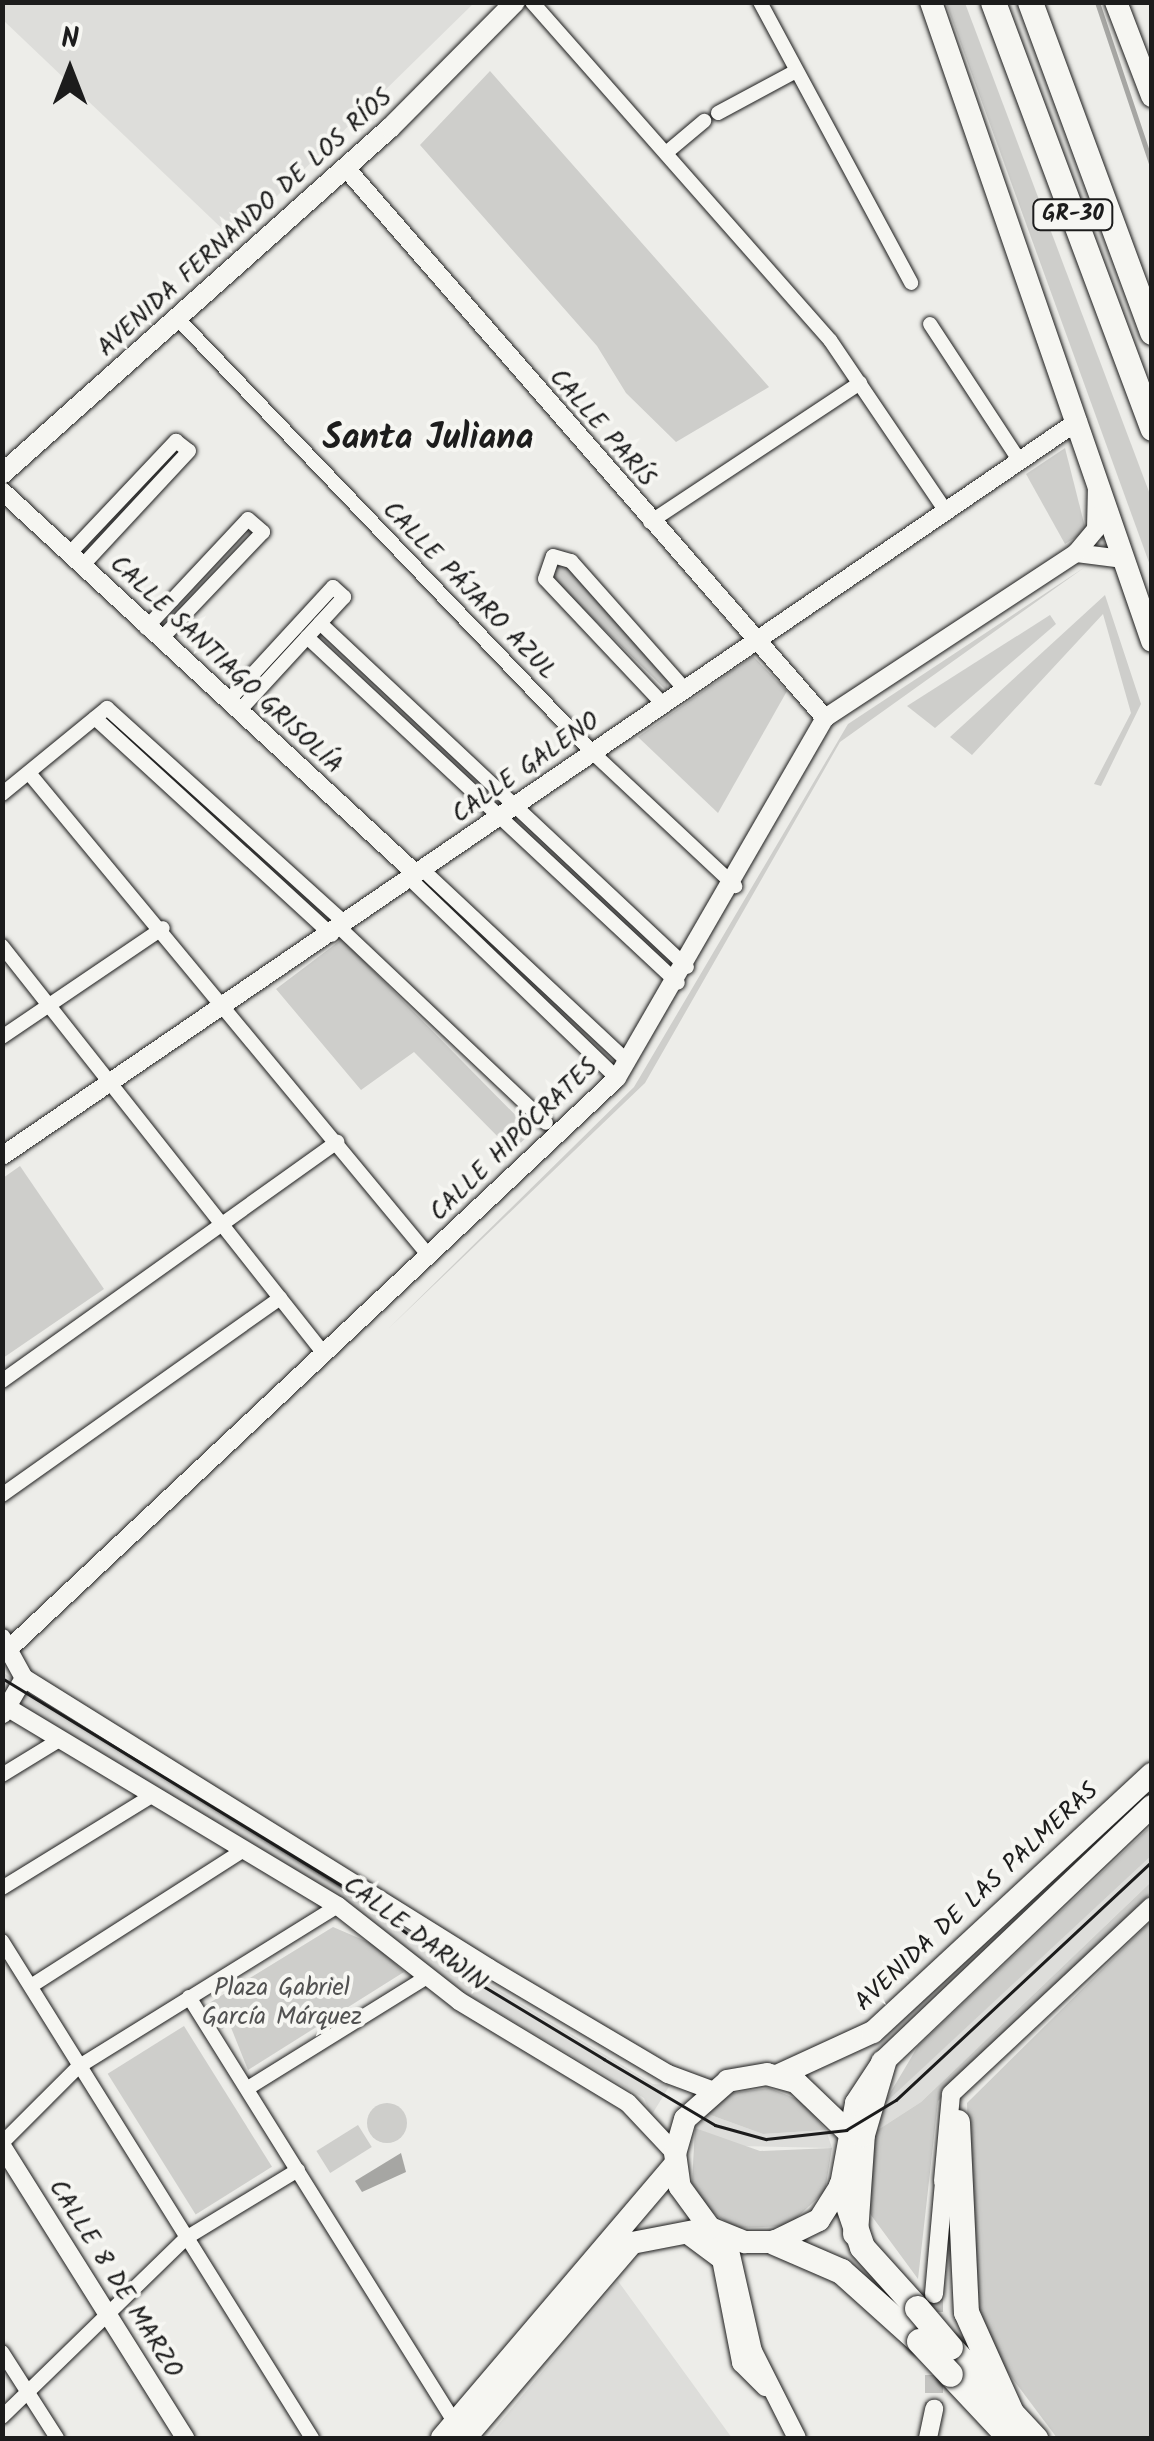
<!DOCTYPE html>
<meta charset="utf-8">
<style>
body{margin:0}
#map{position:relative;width:1154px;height:2441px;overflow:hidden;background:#edede9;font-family:Kalam,sans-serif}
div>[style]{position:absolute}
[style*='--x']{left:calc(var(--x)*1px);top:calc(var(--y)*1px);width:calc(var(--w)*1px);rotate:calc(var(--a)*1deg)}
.built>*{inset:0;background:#ddddda}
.green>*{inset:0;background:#cececb;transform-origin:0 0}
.round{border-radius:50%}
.water>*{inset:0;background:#a6a6a3}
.stream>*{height:5px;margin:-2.5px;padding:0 2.5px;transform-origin:2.5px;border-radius:2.5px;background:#a6a6a3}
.tertiary-tunnel>*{height:18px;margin-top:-9px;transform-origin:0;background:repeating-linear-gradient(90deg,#c3c3c0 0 18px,transparent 0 27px)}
.roads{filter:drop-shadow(0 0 2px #1c1c1c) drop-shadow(0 0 2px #1c1c1c)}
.minor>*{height:14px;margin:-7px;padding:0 7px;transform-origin:7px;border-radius:7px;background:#f6f6f2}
.tertiary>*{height:18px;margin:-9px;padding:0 9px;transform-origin:9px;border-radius:9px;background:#f6f6f2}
.secondary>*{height:20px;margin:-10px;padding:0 10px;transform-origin:10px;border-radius:10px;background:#f6f6f2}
.primary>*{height:22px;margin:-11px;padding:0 11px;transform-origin:11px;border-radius:11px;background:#f6f6f2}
.motorway>*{height:25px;margin:-12.5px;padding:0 12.5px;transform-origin:12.5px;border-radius:12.5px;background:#f6f6f2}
.tram>*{height:2.5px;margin:-1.25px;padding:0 1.25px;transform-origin:1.25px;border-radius:1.25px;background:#1c1c1c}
.bridges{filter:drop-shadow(0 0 2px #1c1c1c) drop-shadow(0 0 2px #1c1c1c)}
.motorway-bridge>*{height:25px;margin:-12.5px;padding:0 12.5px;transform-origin:12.5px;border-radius:12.5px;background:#f6f6f2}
span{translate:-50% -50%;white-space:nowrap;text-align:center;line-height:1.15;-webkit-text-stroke:8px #f6f6f2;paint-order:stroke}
.shield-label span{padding:2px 8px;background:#f6f6f2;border:2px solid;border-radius:8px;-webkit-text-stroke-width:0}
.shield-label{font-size:22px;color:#1c1c1c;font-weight:700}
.street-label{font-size:25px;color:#1c1c1c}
.park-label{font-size:25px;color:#515151}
.district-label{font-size:35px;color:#1c1c1c;font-weight:700}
.frame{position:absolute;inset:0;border:5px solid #1c1c1c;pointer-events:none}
.north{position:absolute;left:20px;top:20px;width:100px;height:100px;-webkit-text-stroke:8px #f6f6f2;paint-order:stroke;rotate:0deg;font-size:28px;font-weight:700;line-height:40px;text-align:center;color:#1c1c1c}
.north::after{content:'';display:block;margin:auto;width:35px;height:45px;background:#1c1c1c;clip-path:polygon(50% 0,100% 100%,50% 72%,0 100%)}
</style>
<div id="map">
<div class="built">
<div style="clip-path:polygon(2px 3px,3px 2px,474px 3px,233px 239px,3px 20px)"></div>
<div style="clip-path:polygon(2px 1672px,352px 1885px,482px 1980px,653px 2084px,670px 2085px,651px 2116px,644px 2098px,472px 1997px,468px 2002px,5px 1701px)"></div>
<div style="clip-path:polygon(1151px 1856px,1151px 1882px,921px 2102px,870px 2135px,877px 2110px)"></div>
<div style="clip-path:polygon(705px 2113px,763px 2134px,826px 2130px,832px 2148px,736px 2146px,695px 2128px)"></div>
<div style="clip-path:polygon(618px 2281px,732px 2438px,487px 2438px,488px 2437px)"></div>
</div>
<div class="green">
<div style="clip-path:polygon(946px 3px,965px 3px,1151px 497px,1151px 568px)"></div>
<div style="clip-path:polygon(490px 71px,769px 387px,676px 442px,626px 393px,597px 346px,420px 145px)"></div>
<div style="clip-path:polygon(1065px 448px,1086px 531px,1065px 544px,1026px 474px)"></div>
<div style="clip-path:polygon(552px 563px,564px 563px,668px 678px,667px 691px,555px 581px)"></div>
<div style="clip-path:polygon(1085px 567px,840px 742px,645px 1083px,388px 1329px,634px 1087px,848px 724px)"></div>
<div style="clip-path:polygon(1105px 595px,1141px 704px,1101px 786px,1094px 784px,1131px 713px,1103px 614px,972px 755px,950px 737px)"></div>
<div style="clip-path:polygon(1050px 615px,1056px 624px,935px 728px,907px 706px)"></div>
<div style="clip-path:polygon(753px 656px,787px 691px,718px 813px,638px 737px)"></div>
<div style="clip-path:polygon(342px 939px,532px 1132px,512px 1151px,414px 1052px,361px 1090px,276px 989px)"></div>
<div style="clip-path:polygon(20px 1166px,104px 1289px,3px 1358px,3px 1178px)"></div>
<div style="clip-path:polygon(1151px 1826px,1151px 1856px,883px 2105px,918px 2046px)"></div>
<div style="clip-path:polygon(1151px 1882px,1151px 1893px,938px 2101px,918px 2279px,868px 2211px,870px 2135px,921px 2102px)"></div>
<div style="clip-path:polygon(1151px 1921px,1151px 2438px,1057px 2438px,985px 2342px,974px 2303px,967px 2103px)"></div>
<div style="clip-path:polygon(333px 1927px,375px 1945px,404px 1972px,248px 2070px,230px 2025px,222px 2029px,206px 2005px)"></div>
<div style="left:184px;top:2026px;width:166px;height:90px;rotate:58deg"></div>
<div style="clip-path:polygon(769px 2088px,802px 2101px,826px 2130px,763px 2134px,705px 2113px,732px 2093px)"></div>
<div class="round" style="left:367px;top:2103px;width:40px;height:40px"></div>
<div style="left:358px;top:2125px;width:26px;height:49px;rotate:58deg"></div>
<div style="clip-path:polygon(695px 2128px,760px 2151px,832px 2148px,825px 2191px,788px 2226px,736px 2228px,708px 2210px,692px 2183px)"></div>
</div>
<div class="water">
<div style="clip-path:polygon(401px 2153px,406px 2172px,362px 2192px,355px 2181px)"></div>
</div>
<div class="stream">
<div style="--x:1097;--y:2;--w:173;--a:71.5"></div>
</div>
<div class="tertiary-tunnel">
<div style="--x:934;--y:2294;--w:115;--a:90"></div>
</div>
<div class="roads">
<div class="minor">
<div style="--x:532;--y:2;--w:451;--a:48.6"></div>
<div style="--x:830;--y:340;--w:205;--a:55.9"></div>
<div style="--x:760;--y:2;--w:319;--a:61.7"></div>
<div style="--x:718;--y:113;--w:89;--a:-28.3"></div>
<div style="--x:666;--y:153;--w:50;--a:-40.1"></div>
<div style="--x:178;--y:319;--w:600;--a:46.28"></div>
<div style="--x:593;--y:753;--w:195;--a:43.1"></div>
<div style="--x:930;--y:324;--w:163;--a:56.8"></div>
<div style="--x:650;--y:522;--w:252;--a:-33.5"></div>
<div style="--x:69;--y:554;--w:156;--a:-46.6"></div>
<div style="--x:176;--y:441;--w:16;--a:38"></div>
<div style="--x:189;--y:451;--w:157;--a:132.9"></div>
<div style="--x:320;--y:623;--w:503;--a:43.15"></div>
<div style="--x:146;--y:628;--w:149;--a:-46.9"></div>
<div style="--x:248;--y:519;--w:20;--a:41"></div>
<div style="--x:263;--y:532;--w:149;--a:133.6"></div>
<div style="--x:307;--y:637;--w:507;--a:43"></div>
<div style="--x:228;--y:701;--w:155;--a:-47.4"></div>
<div style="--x:333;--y:587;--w:15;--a:42"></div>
<div style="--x:344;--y:597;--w:155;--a:132.6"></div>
<div style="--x:661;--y:702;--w:169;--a:-133.3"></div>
<div style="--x:545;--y:579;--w:24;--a:-71"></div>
<div style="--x:553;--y:556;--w:19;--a:16"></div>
<div style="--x:571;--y:561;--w:169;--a:48.4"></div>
<div style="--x:95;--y:718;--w:321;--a:42.5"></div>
<div style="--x:29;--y:773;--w:627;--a:50.37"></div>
<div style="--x:2;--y:794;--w:136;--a:-39.3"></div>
<div style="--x:107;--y:708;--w:322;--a:42.1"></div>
<div style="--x:423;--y:870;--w:281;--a:43.1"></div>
<div style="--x:410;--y:879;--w:287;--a:43.9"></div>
<div style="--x:341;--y:929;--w:282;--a:43.4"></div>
<div style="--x:2;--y:946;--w:521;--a:51.7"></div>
<div style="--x:2;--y:1037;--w:194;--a:-34.1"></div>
<div style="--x:2;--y:1381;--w:412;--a:-35.5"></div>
<div style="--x:2;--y:1495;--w:341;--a:-35.3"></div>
<div style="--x:2;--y:1775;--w:69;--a:-31.4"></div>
<div style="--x:2;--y:1888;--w:177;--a:-31.6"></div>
<div style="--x:2;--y:1941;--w:586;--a:58.05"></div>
<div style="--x:31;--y:1986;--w:253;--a:-32.6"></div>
<div style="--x:189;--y:1997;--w:502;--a:58.02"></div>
<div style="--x:248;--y:2088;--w:211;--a:-31.8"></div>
<div style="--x:2;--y:2143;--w:107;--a:-45"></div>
<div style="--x:78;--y:2067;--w:306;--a:-31.8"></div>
<div style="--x:2;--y:2352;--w:102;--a:57.4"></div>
<div style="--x:2;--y:2417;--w:257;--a:-44.2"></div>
<div style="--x:186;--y:2238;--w:131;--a:-31.3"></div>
</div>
<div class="tertiary">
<div style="--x:345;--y:167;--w:731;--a:48.94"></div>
<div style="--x:2;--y:491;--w:564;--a:42.77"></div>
<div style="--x:1076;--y:553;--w:47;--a:7.3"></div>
<div style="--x:2;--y:1156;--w:1303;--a:-34.34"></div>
<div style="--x:2;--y:1638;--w:46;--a:61.2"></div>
<div style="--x:24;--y:1678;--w:42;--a:120.3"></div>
<div style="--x:12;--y:1646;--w:830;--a:-43.19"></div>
<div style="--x:617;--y:1078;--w:416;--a:-60"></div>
<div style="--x:825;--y:718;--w:300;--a:-33.3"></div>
<div style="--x:1076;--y:553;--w:31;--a:-50"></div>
<div style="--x:1096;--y:529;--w:45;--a:-88.7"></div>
<div style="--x:24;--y:1678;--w:548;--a:31.95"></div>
<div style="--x:489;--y:1968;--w:208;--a:30.6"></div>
<div style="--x:668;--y:2074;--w:46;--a:20.4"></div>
<div style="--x:10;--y:1709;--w:383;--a:31"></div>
<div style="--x:338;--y:1906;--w:154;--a:38.1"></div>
<div style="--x:459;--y:2001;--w:197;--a:31.1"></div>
<div style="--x:628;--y:2103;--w:69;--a:46.8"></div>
<div style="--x:2;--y:2146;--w:345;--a:57.9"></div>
<div style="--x:943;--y:2181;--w:87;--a:-84.7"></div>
<div style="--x:951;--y:2094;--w:275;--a:-43.1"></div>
<div style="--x:727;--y:2237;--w:117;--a:77.2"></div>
<div style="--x:753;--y:2351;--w:97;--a:63.2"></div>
<div style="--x:934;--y:2294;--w:123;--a:-84.9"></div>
<div style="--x:928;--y:2438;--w:30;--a:-78"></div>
</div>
<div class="secondary">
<div style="--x:2;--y:474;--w:520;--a:-41.73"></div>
<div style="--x:390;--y:128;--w:177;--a:-45.2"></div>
</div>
<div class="primary">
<div style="--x:931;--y:2;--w:676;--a:70.92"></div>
<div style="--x:1116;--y:2;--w:101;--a:69"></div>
<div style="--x:779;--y:2075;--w:103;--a:-24.6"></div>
<div style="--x:873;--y:2032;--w:380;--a:-42.8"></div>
<div style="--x:846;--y:2130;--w:69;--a:-136.2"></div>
<div style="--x:796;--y:2082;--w:30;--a:-165"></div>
<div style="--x:767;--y:2074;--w:40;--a:170"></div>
<div style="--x:728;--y:2081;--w:57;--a:138.5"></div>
<div style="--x:685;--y:2119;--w:35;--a:106"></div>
<div style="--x:675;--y:2153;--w:34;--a:82"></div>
<div style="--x:680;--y:2187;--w:51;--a:53.8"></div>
<div style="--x:710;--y:2228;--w:38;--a:22"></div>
<div style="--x:745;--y:2242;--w:29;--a:0"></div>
<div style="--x:774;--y:2242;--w:50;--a:-26.1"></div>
<div style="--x:819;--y:2220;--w:41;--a:-57.8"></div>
<div style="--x:841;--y:2185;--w:83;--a:-79.6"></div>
<div style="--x:856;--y:2103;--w:49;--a:-56.6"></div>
<div style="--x:883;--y:2062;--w:371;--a:-43.6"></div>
<div style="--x:688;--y:2233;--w:44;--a:36.6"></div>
<div style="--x:723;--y:2259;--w:105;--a:79"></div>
<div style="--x:743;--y:2362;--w:33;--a:45"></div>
<div style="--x:442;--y:2438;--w:361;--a:-49.6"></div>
<div style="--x:465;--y:2438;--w:257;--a:-49.4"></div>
<div style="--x:632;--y:2243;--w:79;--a:-10.9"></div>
</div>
<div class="motorway">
<div style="--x:993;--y:2;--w:455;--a:69.5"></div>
<div style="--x:1030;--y:2;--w:352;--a:69.7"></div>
<div style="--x:957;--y:2122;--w:190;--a:87.3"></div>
<div style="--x:966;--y:2312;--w:110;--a:65.8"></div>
<div style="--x:841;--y:2185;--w:65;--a:71.3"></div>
<div style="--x:862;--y:2247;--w:82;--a:48"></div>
<div style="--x:855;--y:2233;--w:99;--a:-86"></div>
<div style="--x:862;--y:2134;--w:75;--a:-73.7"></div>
<div style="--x:774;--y:2242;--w:73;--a:23.4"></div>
<div style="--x:841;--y:2271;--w:105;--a:41.9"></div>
<div style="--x:950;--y:2347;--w:125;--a:47"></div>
<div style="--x:950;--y:2374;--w:88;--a:46.8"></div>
</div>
</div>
<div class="tram">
<div style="--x:2;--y:1678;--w:405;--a:31.4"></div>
<div style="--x:348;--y:1889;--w:134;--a:36.8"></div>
<div style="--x:455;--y:1969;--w:174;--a:31.1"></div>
<div style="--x:604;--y:2059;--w:129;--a:30.7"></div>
<div style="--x:715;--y:2125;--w:53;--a:15.4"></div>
<div style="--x:766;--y:2139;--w:81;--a:-6.4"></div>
<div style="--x:846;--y:2130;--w:58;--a:-31"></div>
<div style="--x:896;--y:2100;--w:350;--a:-43"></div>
</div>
<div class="bridges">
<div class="motorway-bridge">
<div style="--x:917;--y:2308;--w:51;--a:49.8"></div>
<div style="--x:919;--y:2341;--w:45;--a:46.8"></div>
</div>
</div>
<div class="shield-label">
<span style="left:1073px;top:215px">GR-30</span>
</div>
<div class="street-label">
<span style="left:245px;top:223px;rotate:-42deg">AVENIDA FERNANDO DE LOS RÍOS</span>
<span style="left:602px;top:428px;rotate:49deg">CALLE PARÍS</span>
<span style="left:469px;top:591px;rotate:46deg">CALLE PÁJARO AZUL</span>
<span style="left:226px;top:665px;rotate:43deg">CALLE SANTIAGO GRISOLÍA</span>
<span style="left:526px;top:768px;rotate:-35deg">CALLE GALENO</span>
<span style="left:514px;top:1140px;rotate:-44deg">CALLE HIPÓCRATES</span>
<span style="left:977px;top:1897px;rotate:-43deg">AVENIDA DE LAS PALMERAS</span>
<span style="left:415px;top:1934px;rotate:37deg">CALLE DARWIN</span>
<span style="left:115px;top:2279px;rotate:58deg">CALLE 8 DE MARZO</span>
</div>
<div class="park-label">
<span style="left:282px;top:2003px">Plaza Gabriel<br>García Márquez</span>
</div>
<div class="district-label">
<span style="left:428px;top:439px">Santa Juliana</span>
</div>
<div class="frame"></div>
<div class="north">N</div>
</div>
